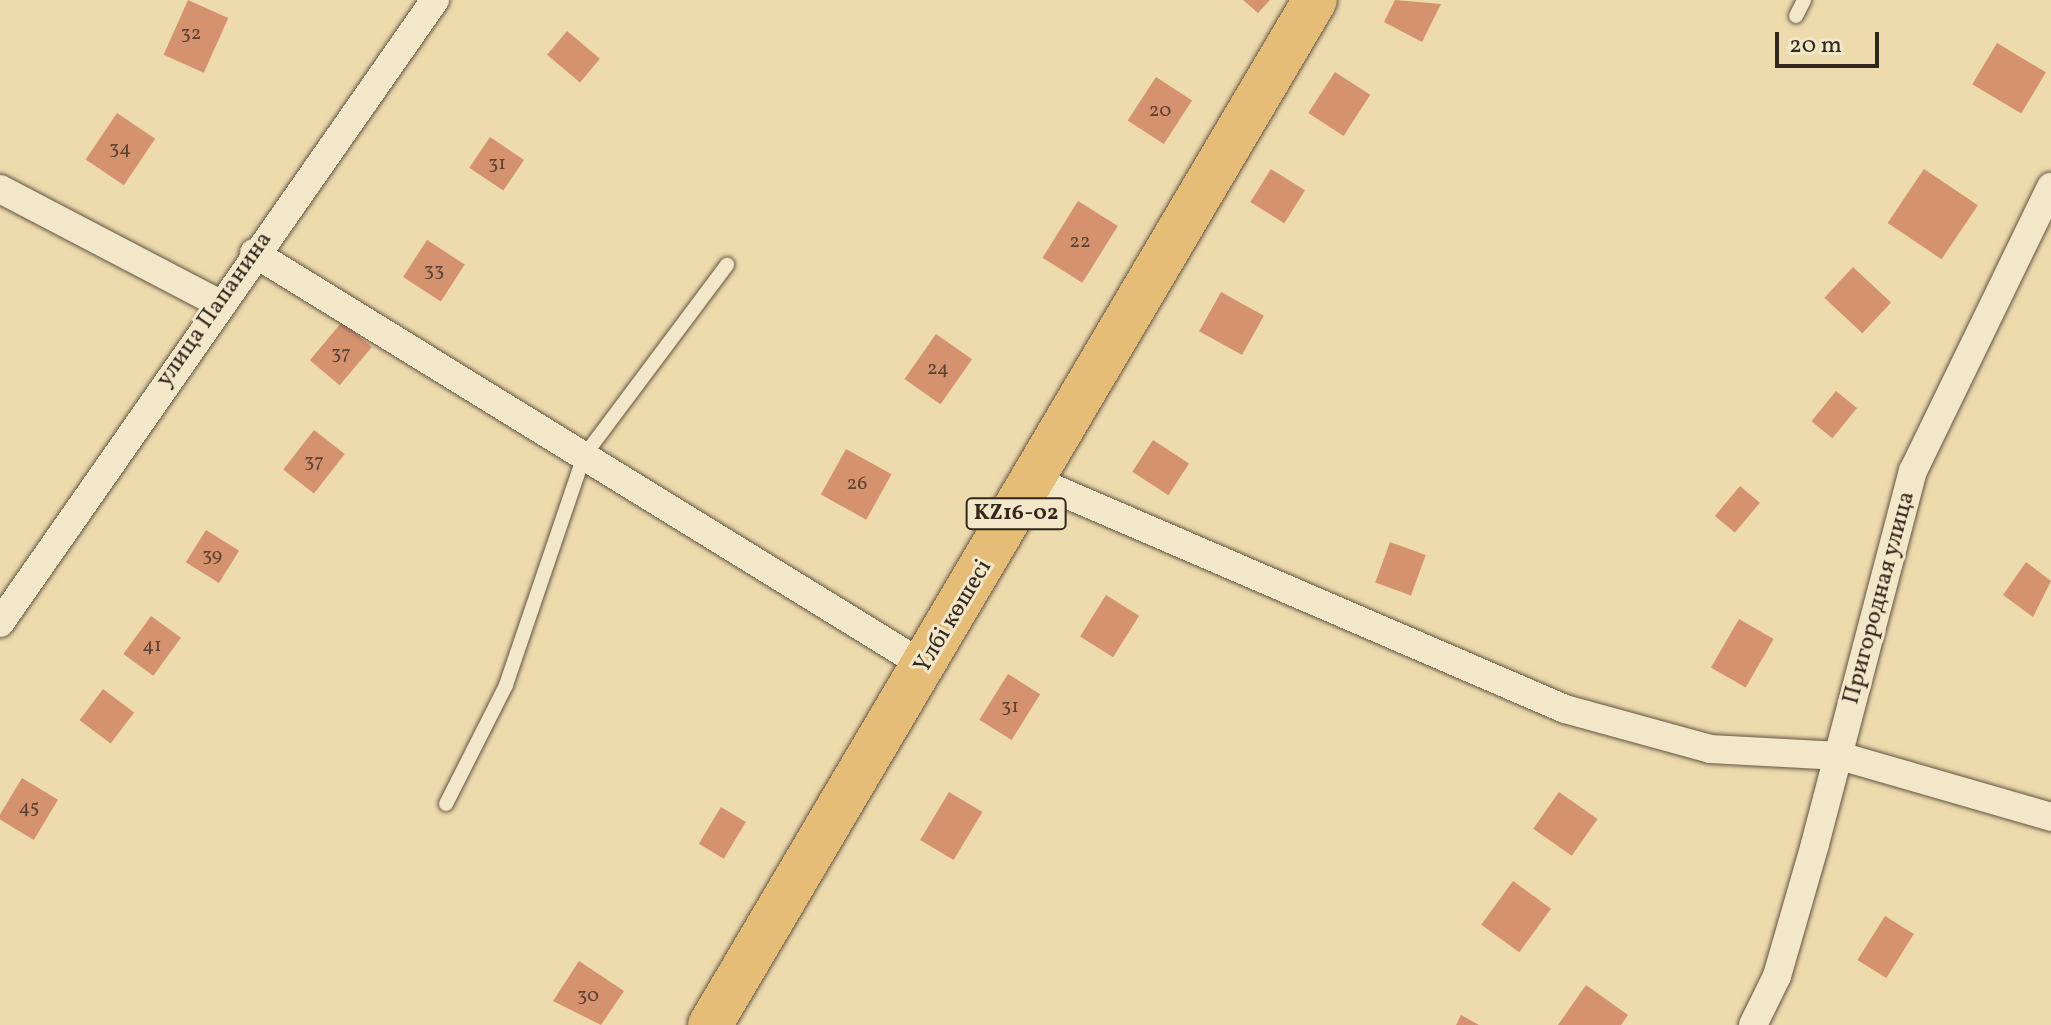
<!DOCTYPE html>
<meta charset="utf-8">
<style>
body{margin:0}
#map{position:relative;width:2051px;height:1025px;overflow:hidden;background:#eddaad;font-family:Vollkorn,serif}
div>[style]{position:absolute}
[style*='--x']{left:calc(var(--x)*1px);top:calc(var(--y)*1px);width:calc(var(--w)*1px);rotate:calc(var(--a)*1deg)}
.building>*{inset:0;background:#d5926f;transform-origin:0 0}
.roads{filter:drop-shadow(0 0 2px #625442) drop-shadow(0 0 2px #625442)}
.lane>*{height:14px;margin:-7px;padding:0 7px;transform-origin:7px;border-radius:7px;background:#f3e7ca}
.street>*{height:28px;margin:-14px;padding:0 14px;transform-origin:14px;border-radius:14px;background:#f3e7ca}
.primary>*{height:44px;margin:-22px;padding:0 22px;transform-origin:22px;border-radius:22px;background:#e6bd76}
span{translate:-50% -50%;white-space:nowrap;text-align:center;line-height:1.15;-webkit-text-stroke:6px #f3e7ca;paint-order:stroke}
.number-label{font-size:20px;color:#5c4232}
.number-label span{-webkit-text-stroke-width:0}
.shield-label span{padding:2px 6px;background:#f3e7ca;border:2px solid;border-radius:6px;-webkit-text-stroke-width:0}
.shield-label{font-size:22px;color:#33281e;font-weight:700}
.street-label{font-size:24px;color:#33281e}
.scale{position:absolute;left:1775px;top:32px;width:104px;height:36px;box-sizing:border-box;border:4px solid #33281e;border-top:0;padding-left:10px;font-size:24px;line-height:28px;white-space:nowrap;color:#33281e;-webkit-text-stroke:6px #f3e7ca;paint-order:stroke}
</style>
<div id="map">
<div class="building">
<div style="left:188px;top:0;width:44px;height:60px;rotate:24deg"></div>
<div style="clip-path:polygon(1243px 0,1270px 0,1258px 13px)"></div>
<div style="clip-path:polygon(1395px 0,1441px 4px,1422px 42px,1384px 22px)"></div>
<div style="left:567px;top:31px;width:43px;height:31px;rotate:40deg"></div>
<div style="left:1997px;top:43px;width:57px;height:48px;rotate:31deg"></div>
<div style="left:1335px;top:72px;width:42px;height:49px;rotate:33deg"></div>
<div style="left:1156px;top:77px;width:43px;height:52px;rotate:33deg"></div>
<div style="left:117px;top:113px;width:46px;height:56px;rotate:34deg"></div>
<div style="left:490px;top:137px;width:41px;height:37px;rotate:34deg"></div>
<div style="left:1271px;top:169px;width:40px;height:39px;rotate:32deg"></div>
<div style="left:1924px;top:169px;width:65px;height:65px;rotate:34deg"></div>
<div style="left:1078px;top:201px;width:47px;height:67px;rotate:32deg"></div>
<div style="left:427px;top:240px;width:45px;height:44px;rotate:33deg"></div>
<div style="left:1853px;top:267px;width:52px;height:42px;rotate:43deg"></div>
<div style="left:1221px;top:292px;width:49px;height:45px;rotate:29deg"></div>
<div style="left:342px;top:322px;width:39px;height:50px;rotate:40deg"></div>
<div style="left:936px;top:334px;width:44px;height:55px;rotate:35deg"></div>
<div style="left:1836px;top:391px;width:27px;height:39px;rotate:39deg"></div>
<div style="left:314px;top:430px;width:39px;height:50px;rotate:38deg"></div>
<div style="left:1153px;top:440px;width:43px;height:38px;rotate:33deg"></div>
<div style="left:846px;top:449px;width:52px;height:52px;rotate:29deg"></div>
<div style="left:1740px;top:486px;width:26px;height:39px;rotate:40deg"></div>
<div style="left:206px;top:530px;width:39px;height:38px;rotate:32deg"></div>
<div style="left:1390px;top:542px;width:38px;height:43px;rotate:20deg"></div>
<div style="clip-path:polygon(2026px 562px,2051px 581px,2033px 617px,2003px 595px)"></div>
<div style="left:1106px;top:595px;width:39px;height:49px;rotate:32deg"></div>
<div style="left:151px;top:616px;width:37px;height:47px;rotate:36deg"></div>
<div style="left:1739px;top:619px;width:40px;height:56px;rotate:30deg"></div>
<div style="left:1008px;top:674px;width:38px;height:54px;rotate:32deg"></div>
<div style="left:103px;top:689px;width:39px;height:39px;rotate:37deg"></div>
<div style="left:22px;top:778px;width:42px;height:47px;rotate:31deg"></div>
<div style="left:949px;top:792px;width:39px;height:56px;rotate:31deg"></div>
<div style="left:1559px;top:792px;width:47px;height:45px;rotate:35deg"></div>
<div style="left:721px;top:807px;width:29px;height:43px;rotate:31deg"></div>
<div style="left:1513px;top:881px;width:47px;height:54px;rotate:36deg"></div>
<div style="left:1885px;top:916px;width:34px;height:52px;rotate:32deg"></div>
<div style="clip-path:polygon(579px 961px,624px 991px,601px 1025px,553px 1001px)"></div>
<div style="clip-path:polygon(1586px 985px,1628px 1015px,1621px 1025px,1558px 1025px)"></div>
<div style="clip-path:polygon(1461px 1015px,1479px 1025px,1456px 1025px)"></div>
</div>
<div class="roads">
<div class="lane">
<div style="--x:1796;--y:16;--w:18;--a:-63"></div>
<div style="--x:446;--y:804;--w:133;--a:-63.2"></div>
<div style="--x:506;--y:685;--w:242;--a:-71.2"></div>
<div style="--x:584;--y:456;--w:239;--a:-53.2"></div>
</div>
<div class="street">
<div style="--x:0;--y:189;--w:246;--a:27.6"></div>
<div style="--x:254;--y:253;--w:788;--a:31.61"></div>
<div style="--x:1036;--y:481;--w:576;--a:23.32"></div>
<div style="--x:1565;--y:709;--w:150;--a:15.4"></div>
<div style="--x:1710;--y:749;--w:130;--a:3.1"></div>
<div style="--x:1840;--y:756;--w:220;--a:16.1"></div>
<div style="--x:0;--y:623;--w:760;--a:-55.08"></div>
<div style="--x:1753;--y:1025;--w:55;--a:-63.9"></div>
<div style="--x:1777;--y:976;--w:137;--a:-73.9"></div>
<div style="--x:1815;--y:844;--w:386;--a:-75.3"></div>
<div style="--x:1913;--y:471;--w:316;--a:-64.1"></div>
</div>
<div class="primary">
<div style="--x:710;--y:1025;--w:1190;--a:-59.45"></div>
</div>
</div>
<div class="number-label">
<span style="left:191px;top:34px">32</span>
<span style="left:1160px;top:111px">20</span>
<span style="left:120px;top:149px">34</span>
<span style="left:497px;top:164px">31</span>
<span style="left:1080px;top:242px">22</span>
<span style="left:434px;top:271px">33</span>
<span style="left:341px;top:354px">37</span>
<span style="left:938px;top:369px">24</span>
<span style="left:314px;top:462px">37</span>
<span style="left:857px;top:484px">26</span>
<span style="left:212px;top:556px">39</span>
<span style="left:152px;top:646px">41</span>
<span style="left:1010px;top:707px">31</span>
<span style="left:29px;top:808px">45</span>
<span style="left:588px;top:996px">30</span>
</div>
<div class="shield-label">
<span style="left:1016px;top:514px">KZ16-02</span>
</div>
<div class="street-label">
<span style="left:215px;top:310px;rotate:-55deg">улица Папанина</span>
<span style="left:1880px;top:598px;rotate:-75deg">Пригородная улица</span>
<span style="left:954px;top:617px;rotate:-59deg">Үлбі көшесі</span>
</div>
<div class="scale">20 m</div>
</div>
